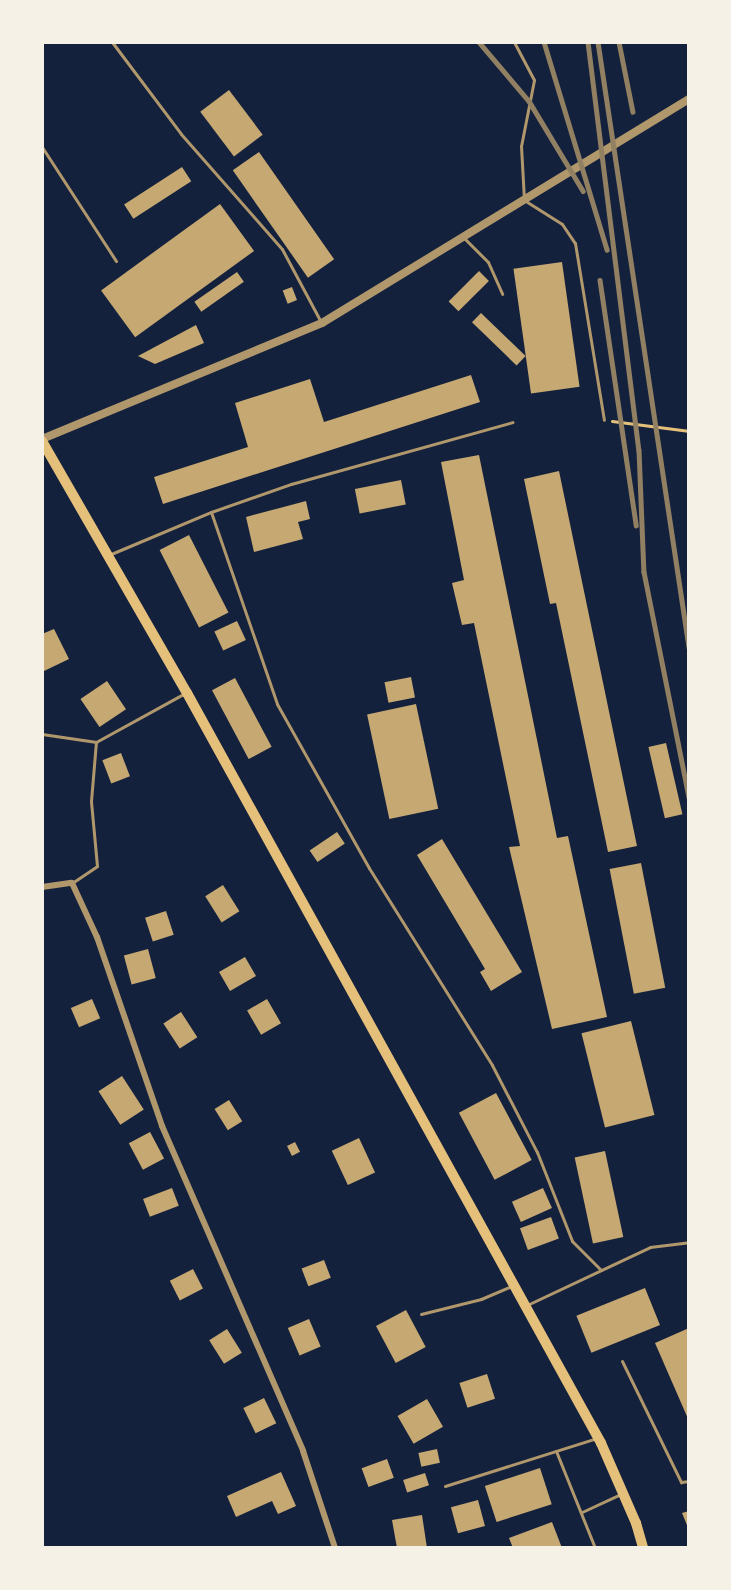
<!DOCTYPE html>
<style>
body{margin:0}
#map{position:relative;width:731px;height:1590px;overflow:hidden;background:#14213d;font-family:"PT Sans",sans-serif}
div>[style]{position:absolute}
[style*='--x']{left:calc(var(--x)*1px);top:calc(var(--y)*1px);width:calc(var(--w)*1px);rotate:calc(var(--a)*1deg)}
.building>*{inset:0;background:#c6a872;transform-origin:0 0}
.path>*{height:3px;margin:-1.5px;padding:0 1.5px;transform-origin:1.5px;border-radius:1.5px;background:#e5c07b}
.service>*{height:3px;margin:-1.5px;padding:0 1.5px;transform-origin:1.5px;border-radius:1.5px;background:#b1986c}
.minor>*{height:6px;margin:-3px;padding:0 3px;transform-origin:3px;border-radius:3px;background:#b1986c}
.tertiary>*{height:8px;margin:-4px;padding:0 4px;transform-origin:4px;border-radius:4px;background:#b1986c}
.primary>*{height:10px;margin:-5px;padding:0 5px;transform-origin:5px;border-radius:5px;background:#e5c07b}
.rail>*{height:4.5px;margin:-2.25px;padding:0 2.25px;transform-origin:2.25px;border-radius:2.25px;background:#918062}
span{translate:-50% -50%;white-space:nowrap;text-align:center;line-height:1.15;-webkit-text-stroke:6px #f6f1e7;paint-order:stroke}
.frame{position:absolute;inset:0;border:44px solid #f6f1e7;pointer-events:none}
</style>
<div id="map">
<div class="building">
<div style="left:229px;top:90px;width:56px;height:36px;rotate:53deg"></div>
<div style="left:259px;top:152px;width:131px;height:32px;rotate:55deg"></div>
<div style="left:182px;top:167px;width:17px;height:69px;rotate:57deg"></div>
<div style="left:220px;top:204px;width:58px;height:147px;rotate:54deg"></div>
<div style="left:562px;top:262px;width:126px;height:49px;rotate:82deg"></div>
<div style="left:479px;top:271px;width:14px;height:43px;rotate:45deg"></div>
<div style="left:237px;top:272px;width:12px;height:52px;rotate:55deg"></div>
<div style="left:292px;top:287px;width:14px;height:10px;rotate:69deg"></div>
<div style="left:481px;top:313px;width:62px;height:13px;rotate:44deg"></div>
<div style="clip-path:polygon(196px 325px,204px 343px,155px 364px,138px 356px)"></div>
<div style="clip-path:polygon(471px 375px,480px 402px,163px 504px,154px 477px,248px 447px,235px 403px,310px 379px,324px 422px)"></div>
<div style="clip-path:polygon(479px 455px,557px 838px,568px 836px,607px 1017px,552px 1029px,509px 847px,520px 846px,474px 623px,462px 625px,452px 583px,464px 580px,441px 462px)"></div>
<div style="clip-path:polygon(559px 471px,637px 846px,608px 852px,556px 603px,550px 604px,524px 479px)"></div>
<div style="left:401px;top:480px;width:25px;height:47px;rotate:79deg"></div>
<div style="clip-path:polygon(306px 501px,310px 519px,298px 522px,303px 539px,254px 552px,246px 517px)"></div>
<div style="left:189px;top:535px;width:87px;height:33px;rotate:63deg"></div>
<div style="left:237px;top:621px;width:21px;height:25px;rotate:65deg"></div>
<div style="clip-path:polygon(54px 629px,69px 659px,42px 672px,42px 634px)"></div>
<div style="left:411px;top:677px;width:21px;height:27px;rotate:79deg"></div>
<div style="left:235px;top:678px;width:78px;height:26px;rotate:62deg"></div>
<div style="left:107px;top:681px;width:34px;height:32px;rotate:56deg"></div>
<div style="left:416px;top:704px;width:107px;height:50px;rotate:78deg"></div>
<div style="left:666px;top:743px;width:73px;height:18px;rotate:77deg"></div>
<div style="left:121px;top:753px;width:25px;height:20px;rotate:69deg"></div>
<div style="left:337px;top:832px;width:14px;height:33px;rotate:56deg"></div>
<div style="clip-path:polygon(442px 839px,522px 972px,491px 991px,480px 972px,485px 969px,417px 855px)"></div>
<div style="left:641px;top:863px;width:127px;height:32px;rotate:79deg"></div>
<div style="left:223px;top:885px;width:31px;height:21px;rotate:58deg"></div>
<div style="left:166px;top:911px;width:25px;height:22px;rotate:72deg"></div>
<div style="left:148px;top:949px;width:30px;height:25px;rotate:75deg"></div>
<div style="left:245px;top:957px;width:22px;height:30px;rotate:60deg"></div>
<div style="left:92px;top:999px;width:21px;height:23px;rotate:67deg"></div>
<div style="left:267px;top:999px;width:28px;height:23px;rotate:60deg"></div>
<div style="left:181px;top:1012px;width:30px;height:21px;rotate:57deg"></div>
<div style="left:631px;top:1021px;width:97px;height:51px;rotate:76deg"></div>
<div style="left:122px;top:1076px;width:40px;height:28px;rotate:57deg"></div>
<div style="left:496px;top:1093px;width:76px;height:42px;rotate:62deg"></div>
<div style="left:229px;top:1100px;width:25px;height:17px;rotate:58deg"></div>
<div style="left:150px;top:1132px;width:30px;height:24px;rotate:62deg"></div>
<div style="left:359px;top:1138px;width:38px;height:30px;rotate:65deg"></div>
<div style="left:295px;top:1142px;width:11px;height:9px;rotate:63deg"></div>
<div style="left:605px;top:1151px;width:88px;height:31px;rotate:78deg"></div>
<div style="left:172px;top:1188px;width:19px;height:31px;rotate:69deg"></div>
<div style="left:543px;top:1188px;width:22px;height:34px;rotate:66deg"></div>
<div style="left:551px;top:1217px;width:23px;height:33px;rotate:70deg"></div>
<div style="left:324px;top:1260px;width:19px;height:24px;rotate:69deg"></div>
<div style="left:193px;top:1269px;width:22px;height:26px;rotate:63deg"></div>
<div style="left:645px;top:1288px;width:40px;height:74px;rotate:68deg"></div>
<div style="left:406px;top:1310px;width:42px;height:34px;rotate:62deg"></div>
<div style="left:309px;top:1319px;width:30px;height:23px;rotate:67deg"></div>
<div style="clip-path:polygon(689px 1328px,689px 1421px,655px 1343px)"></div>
<div style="left:227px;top:1329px;width:28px;height:21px;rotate:58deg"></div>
<div style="left:487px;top:1374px;width:26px;height:29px;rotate:72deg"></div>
<div style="left:264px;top:1398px;width:28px;height:23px;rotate:64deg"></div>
<div style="left:427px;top:1399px;width:32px;height:34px;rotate:60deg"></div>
<div style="left:437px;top:1449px;width:14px;height:19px;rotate:78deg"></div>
<div style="left:387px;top:1459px;width:20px;height:27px;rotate:70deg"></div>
<div style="left:540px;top:1468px;width:38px;height:58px;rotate:72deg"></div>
<div style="clip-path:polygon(281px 1472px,296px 1506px,278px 1514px,272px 1501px,236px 1517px,227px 1496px)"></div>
<div style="left:425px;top:1473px;width:13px;height:23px;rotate:72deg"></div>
<div style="left:478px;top:1500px;width:27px;height:28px;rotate:75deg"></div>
<div style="clip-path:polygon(689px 1511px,689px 1530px,682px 1513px)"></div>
<div style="clip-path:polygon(422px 1515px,427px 1548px,397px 1548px,392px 1520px)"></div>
<div style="clip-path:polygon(552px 1522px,562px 1548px,513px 1548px,509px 1538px)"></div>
</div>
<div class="path">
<div style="--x:612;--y:421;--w:78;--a:7.4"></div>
</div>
<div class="service">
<div style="--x:112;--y:42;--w:115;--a:53.1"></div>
<div style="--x:181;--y:134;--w:153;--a:48.7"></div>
<div style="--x:282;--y:249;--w:83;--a:61.9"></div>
<div style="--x:514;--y:42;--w:43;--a:62.2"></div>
<div style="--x:534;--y:80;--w:67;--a:101.1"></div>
<div style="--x:521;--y:146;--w:54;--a:86.8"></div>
<div style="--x:524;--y:200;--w:45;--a:32.3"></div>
<div style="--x:562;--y:224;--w:23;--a:56"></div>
<div style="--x:575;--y:243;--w:179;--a:80.7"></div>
<div style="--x:42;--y:147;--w:136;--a:57"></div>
<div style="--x:464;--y:238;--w:34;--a:45"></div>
<div style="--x:488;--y:262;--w:35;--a:66"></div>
<div style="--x:211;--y:512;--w:203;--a:71"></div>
<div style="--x:277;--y:704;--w:188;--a:60.7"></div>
<div style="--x:369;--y:868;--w:232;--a:58"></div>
<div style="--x:492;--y:1065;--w:98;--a:62.7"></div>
<div style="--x:537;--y:1152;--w:96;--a:68.5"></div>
<div style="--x:572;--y:1241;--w:41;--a:45"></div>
<div style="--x:111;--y:554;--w:108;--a:-22.8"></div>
<div style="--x:211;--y:512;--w:85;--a:-19.3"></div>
<div style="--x:291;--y:484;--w:230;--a:-15.6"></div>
<div style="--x:42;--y:734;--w:55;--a:8.4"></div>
<div style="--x:72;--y:883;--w:30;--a:-34"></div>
<div style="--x:97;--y:866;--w:65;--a:-95.3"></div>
<div style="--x:91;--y:801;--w:59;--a:-85.2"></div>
<div style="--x:96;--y:742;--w:102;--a:-28.8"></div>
<div style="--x:527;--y:1305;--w:136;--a:-25.2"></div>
<div style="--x:650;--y:1247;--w:39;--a:-7"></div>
<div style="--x:421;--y:1314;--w:62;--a:-14"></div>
<div style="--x:481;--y:1299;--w:34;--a:-23"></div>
<div style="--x:622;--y:1361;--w:135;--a:64"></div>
<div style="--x:681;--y:1482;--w:8;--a:-7"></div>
<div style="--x:556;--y:1451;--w:105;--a:68.1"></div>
<div style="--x:445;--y:1486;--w:159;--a:-17.5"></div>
<div style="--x:582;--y:1512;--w:43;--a:-24.8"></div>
</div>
<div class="minor">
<div style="--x:42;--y:887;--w:30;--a:-8"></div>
<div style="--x:72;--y:883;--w:60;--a:65.2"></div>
<div style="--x:97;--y:937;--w:200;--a:71"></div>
<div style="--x:162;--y:1126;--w:354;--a:66.5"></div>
<div style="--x:303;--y:1451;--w:102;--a:71.7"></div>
</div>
<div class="tertiary">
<div style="--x:42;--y:439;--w:303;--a:-22.5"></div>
<div style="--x:322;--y:323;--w:430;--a:-31.4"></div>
</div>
<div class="primary">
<div style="--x:42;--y:441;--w:291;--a:60.1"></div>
<div style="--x:187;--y:693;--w:857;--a:61.1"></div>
<div style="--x:601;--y:1443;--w:87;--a:66.4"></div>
<div style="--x:636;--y:1523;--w:26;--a:74"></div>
</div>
<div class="rail">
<div style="--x:479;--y:42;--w:77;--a:49.7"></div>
<div style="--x:529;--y:101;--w:105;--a:59"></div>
<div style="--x:544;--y:42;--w:217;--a:73.1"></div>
<div style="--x:588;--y:42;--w:411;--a:82.9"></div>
<div style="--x:639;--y:450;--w:122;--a:87.7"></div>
<div style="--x:644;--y:572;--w:230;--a:78.7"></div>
<div style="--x:598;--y:42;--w:612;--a:81.45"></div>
<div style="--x:619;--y:42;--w:71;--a:78.7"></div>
<div style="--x:600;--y:280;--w:248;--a:81.6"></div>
</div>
<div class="frame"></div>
</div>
